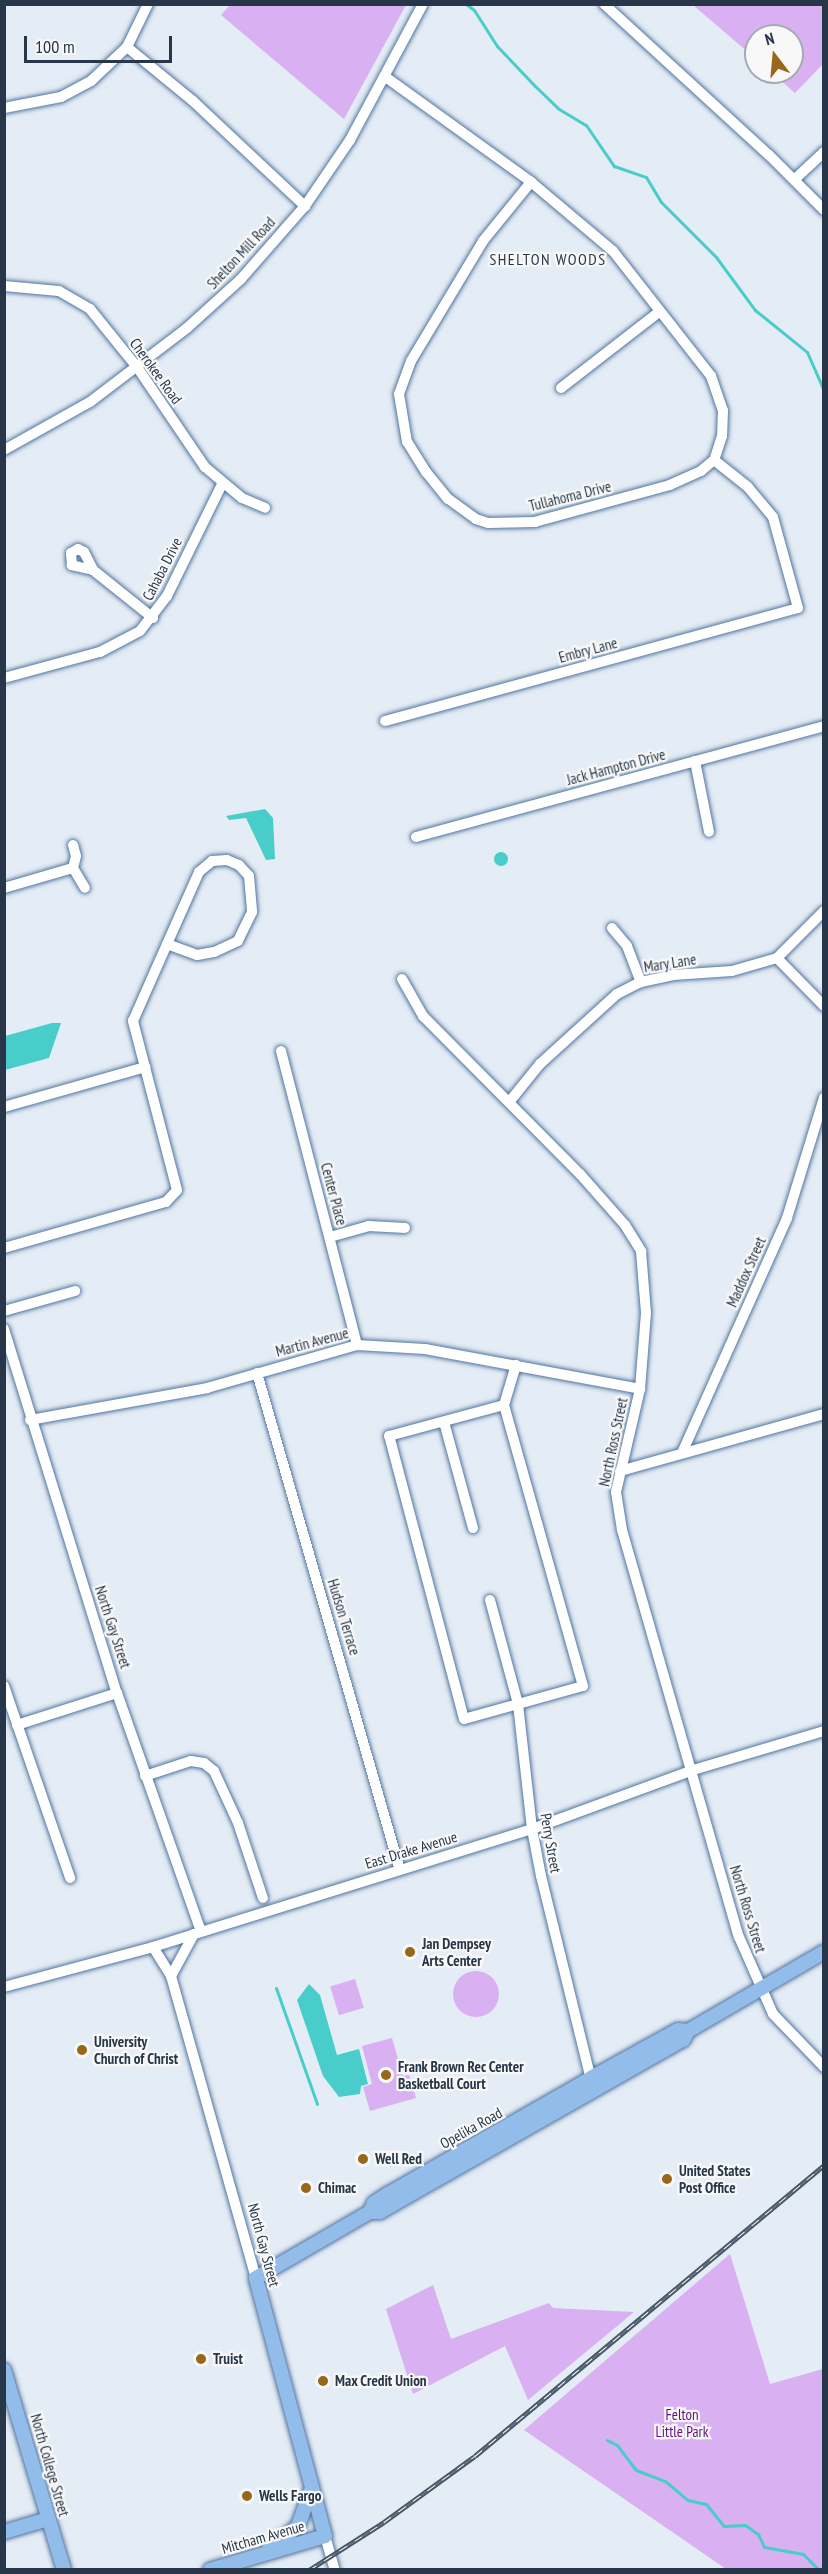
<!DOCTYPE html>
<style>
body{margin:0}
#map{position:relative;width:828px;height:2574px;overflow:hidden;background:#e4ecf5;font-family:"PT Sans Narrow",sans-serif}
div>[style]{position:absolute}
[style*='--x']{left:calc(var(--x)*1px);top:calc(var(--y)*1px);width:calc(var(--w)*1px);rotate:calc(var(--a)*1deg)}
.green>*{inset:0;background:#d9b0f1;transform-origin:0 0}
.round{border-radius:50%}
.water>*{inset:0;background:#49cdca}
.stream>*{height:3px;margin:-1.5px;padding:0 1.5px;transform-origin:1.5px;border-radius:1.5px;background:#49cdca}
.roads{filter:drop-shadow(0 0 2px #51759f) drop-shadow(0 0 2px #51759f)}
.minor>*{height:10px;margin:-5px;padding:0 5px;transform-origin:5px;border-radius:5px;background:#fff}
.major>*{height:14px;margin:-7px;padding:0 7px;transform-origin:7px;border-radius:7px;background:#92bcea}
.rail>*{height:5px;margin-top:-2.5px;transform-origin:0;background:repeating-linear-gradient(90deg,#f8f8f8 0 9px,#485767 0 18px);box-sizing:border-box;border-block:2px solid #485767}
.dots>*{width:16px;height:16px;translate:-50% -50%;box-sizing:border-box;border:3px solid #f8f8f8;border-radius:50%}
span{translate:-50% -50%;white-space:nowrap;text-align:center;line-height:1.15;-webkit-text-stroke:4.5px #f8f8f8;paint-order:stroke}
.street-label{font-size:15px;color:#273749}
.poi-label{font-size:15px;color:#273749;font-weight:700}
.left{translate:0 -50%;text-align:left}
.park-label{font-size:15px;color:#5f107f}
.neighbourhood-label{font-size:16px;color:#273749;letter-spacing:1.5px}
.frame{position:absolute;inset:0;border:6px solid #273749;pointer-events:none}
.north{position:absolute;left:744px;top:24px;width:60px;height:60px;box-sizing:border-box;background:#f8f8f8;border:2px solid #a4abb2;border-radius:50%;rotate:344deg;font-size:16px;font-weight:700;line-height:24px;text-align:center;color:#273749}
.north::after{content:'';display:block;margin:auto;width:21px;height:27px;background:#986719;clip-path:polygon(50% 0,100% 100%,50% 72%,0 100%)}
.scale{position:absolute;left:24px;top:36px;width:148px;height:27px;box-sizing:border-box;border:3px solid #273749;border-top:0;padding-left:8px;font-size:18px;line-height:21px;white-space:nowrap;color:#273749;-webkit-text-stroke:4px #f8f8f8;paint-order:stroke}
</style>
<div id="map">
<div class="green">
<div style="clip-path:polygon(230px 5px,230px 4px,406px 5px,344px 119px,221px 15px)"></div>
<div style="clip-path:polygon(693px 5px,823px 5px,823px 64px,795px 93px,771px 72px,792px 72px,792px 36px,756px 36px,756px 59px)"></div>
<div class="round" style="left:453px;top:1971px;width:46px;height:46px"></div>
<div style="left:355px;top:1979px;width:30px;height:26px;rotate:73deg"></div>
<div style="clip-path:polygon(392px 2038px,403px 2076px,409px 2075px,416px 2098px,370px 2111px,363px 2087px,372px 2084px,362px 2046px)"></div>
<div style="clip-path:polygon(730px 2254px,770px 2384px,823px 2369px,823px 2569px,726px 2569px,524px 2430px)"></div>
<div style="clip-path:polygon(433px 2285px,451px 2339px,549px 2303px,553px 2308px,634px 2312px,528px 2400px,505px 2346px,413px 2394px,386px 2309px)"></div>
</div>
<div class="water">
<div style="clip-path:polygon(265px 809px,273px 818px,275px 859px,266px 860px,246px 818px,229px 820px,226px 816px)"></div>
<div class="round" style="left:494px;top:852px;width:14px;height:14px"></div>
<div style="clip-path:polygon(52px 1023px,61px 1023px,49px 1058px,5px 1070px,5px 1036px)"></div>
<div style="clip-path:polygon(309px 1984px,320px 1995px,337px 2055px,359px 2049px,368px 2084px,361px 2086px,360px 2094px,339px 2097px,323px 2076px,297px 2000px)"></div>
</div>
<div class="stream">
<div style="--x:466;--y:4;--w:10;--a:37"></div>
<div style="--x:474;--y:10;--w:43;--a:57.4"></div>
<div style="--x:497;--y:46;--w:55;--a:46.5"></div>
<div style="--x:535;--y:86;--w:33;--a:44"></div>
<div style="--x:559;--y:109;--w:31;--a:31"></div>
<div style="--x:586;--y:125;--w:50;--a:55.7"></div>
<div style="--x:614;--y:166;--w:34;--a:19"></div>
<div style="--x:646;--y:177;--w:29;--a:59"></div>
<div style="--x:661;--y:202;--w:78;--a:45"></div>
<div style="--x:716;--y:257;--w:66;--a:53.7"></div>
<div style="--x:755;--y:310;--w:67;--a:38.9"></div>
<div style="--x:807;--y:352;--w:43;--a:66.4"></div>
<div style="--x:276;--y:1988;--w:123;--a:70.5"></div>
<div style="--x:607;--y:2440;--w:11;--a:27"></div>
<div style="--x:617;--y:2445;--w:31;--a:53"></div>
<div style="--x:636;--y:2470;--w:31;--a:21"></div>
<div style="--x:665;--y:2481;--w:30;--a:40"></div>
<div style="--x:688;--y:2500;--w:18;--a:13"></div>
<div style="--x:706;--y:2504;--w:28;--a:51"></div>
<div style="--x:724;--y:2526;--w:21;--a:-3"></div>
<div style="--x:745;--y:2525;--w:16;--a:35"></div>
<div style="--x:758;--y:2534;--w:14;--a:65"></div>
<div style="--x:764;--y:2547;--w:40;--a:10"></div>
<div style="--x:803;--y:2554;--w:23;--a:45"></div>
</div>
<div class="roads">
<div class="minor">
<div style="--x:604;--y:4;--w:224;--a:42.5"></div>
<div style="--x:769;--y:155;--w:78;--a:45"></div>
<div style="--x:127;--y:47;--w:85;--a:39.3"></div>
<div style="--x:193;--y:101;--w:154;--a:43.2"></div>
<div style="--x:387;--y:78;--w:178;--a:35.8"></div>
<div style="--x:531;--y:182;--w:107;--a:40.1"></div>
<div style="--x:613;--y:251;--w:159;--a:51.9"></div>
<div style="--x:711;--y:376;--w:36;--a:71"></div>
<div style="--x:723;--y:410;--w:26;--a:92"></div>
<div style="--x:722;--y:436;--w:25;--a:108"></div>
<div style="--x:714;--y:460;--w:17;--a:140"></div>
<div style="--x:701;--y:471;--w:34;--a:156"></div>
<div style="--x:670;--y:485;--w:140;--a:164.7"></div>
<div style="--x:535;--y:522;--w:47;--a:178.8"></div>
<div style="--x:488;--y:523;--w:13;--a:-162"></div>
<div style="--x:476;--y:519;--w:34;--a:-144"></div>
<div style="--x:448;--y:499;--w:35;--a:-129"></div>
<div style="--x:426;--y:472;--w:36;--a:-122"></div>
<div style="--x:407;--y:442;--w:49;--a:-99.5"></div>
<div style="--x:399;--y:394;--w:35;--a:-70"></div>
<div style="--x:411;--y:361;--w:140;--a:-59"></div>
<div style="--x:483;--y:241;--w:76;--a:-50.9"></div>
<div style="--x:4;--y:108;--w:58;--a:-10.9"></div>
<div style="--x:61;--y:97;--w:34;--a:-28"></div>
<div style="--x:91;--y:81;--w:50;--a:-43.4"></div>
<div style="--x:127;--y:47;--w:48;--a:-64"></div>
<div style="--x:795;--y:179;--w:40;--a:-43"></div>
<div style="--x:4;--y:286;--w:55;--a:5.2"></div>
<div style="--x:59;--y:291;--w:36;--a:30"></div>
<div style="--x:90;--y:309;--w:75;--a:51"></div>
<div style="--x:137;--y:367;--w:121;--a:55.8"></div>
<div style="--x:205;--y:467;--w:48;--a:40"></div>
<div style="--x:242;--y:498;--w:25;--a:23"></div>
<div style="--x:561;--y:388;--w:124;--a:-37.8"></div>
<div style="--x:4;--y:450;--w:98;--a:-29.2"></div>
<div style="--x:90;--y:402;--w:122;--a:-37.3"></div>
<div style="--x:187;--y:328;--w:73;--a:-42.2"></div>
<div style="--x:241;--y:279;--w:97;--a:-48.8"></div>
<div style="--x:305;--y:206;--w:80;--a:-55.7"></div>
<div style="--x:350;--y:140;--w:154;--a:-61.8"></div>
<div style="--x:78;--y:549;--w:7;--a:27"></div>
<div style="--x:84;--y:552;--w:20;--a:63"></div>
<div style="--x:93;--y:570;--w:22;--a:-167"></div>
<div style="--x:72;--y:565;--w:12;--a:-95"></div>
<div style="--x:71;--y:553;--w:8;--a:-30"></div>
<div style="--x:93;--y:570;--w:77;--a:38.7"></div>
<div style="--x:4;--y:678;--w:99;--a:-15.2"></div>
<div style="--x:100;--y:652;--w:45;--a:-27.7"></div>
<div style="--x:140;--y:631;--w:44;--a:-52.4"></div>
<div style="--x:167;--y:596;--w:125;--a:-63.8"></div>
<div style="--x:385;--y:721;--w:428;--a:-15.3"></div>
<div style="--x:798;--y:608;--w:94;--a:-105.4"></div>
<div style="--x:773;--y:517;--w:39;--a:-130"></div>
<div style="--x:748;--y:487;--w:43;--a:-141.5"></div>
<div style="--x:695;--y:761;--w:72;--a:78.8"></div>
<div style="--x:416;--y:837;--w:423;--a:-15.2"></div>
<div style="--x:73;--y:845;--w:11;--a:75"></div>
<div style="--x:76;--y:856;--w:12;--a:104"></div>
<div style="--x:73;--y:868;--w:23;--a:59"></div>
<div style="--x:4;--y:888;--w:72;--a:-16.2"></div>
<div style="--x:612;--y:928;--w:23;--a:50"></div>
<div style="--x:627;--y:946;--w:39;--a:69"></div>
<div style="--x:777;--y:958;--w:67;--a:45.6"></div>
<div style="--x:402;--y:979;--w:43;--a:60.4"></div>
<div style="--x:423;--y:1016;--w:223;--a:45.2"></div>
<div style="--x:580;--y:1174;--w:68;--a:48.6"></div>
<div style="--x:625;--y:1225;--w:31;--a:58"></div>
<div style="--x:641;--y:1251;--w:62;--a:85.4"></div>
<div style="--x:646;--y:1313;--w:76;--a:94.5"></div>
<div style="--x:640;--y:1389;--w:106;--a:103.1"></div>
<div style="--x:616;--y:1492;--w:38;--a:81"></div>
<div style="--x:622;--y:1530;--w:423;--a:74"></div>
<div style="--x:739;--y:1937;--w:84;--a:66.2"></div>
<div style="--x:773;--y:2014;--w:74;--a:46.1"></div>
<div style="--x:281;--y:1051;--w:304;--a:75.5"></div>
<div style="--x:510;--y:1101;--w:48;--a:-51"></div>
<div style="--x:540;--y:1064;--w:104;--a:-42.3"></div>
<div style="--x:617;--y:994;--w:27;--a:-27"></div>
<div style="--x:641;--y:982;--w:33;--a:-12"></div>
<div style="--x:673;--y:975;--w:59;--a:-3.9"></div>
<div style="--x:732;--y:971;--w:47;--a:-16.1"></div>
<div style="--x:777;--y:958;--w:66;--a:-45"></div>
<div style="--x:4;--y:1107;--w:147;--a:-15.8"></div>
<div style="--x:330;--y:1237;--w:41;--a:-15.8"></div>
<div style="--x:369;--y:1226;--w:36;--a:3"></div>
<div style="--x:4;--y:1248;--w:168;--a:-15.9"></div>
<div style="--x:166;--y:1202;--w:16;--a:-47"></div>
<div style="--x:177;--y:1190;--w:175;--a:-104.6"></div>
<div style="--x:133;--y:1021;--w:84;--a:-66.2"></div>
<div style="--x:167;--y:944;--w:79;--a:-66"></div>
<div style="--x:199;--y:872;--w:17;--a:-40"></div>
<div style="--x:212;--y:861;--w:15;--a:-4"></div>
<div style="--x:227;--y:860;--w:13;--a:23"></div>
<div style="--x:239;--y:865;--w:15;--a:48"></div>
<div style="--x:249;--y:876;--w:36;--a:85"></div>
<div style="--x:252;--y:912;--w:32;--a:116"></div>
<div style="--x:238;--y:941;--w:26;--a:155"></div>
<div style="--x:214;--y:952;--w:17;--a:170"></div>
<div style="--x:197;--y:955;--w:32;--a:-160"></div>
<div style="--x:4;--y:1311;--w:74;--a:-15.7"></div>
<div style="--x:4;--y:1329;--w:381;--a:72.8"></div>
<div style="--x:117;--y:1693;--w:253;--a:70.6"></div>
<div style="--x:257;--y:1373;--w:517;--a:73.95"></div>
<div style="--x:504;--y:1405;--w:292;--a:74.3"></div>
<div style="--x:583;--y:1686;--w:123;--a:164.5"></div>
<div style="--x:464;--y:1719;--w:293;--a:-104.8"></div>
<div style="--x:389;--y:1436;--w:119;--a:-15.1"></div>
<div style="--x:504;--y:1405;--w:42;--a:-73.3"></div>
<div style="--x:30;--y:1420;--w:180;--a:-10.2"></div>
<div style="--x:207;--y:1388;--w:156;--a:-16"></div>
<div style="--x:357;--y:1345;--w:68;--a:3.4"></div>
<div style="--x:425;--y:1349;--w:219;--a:10.5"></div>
<div style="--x:444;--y:1422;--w:110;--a:74.7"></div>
<div style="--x:682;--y:1453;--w:257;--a:-65.9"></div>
<div style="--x:787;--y:1218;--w:126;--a:-72.9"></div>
<div style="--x:620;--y:1471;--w:212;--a:-15.6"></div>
<div style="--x:490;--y:1600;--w:108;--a:74.9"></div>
<div style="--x:518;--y:1704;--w:126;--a:83.6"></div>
<div style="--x:532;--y:1829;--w:48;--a:79.2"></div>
<div style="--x:541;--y:1876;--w:213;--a:76.2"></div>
<div style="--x:4;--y:1686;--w:203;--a:71"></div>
<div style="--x:17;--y:1725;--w:105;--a:-17.7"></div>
<div style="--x:145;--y:1776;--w:48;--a:-18.1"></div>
<div style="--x:191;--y:1761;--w:13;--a:9"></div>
<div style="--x:204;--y:1763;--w:13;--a:39"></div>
<div style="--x:214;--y:1771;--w:57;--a:65.2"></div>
<div style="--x:238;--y:1823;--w:79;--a:71.6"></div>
<div style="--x:153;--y:1947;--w:34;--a:58"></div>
<div style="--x:171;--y:1976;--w:314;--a:74.3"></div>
<div style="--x:171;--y:1976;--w:48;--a:-61.3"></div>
<div style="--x:4;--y:1987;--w:154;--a:-15"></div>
<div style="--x:153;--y:1947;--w:397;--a:-17.3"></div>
<div style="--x:532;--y:1829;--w:171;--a:-20.1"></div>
<div style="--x:693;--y:1770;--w:137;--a:-16.6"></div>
<div style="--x:325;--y:2536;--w:35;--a:74"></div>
</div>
<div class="major">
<div style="--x:370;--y:2212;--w:10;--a:-66"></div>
<div style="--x:374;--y:2203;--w:17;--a:-33"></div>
<div style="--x:388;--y:2194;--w:234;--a:-29.7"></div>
<div style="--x:591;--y:2078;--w:99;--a:-28.9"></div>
<div style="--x:678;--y:2030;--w:10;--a:6"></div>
<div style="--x:4;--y:2370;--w:209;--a:73.3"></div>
<div style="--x:4;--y:2532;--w:46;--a:-16.5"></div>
<div style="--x:269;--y:2549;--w:37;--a:-38"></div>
<div style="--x:298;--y:2526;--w:37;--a:-70"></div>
<div style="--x:210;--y:2570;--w:120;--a:-16.5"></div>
<div style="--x:325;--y:2536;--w:267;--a:-105"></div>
<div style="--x:256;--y:2278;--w:132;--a:-30.1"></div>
<div style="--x:370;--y:2212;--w:10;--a:0"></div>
<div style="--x:380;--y:2212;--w:14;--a:-30"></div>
<div style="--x:392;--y:2205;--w:335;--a:-29.6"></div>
<div style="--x:683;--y:2040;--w:10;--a:-61"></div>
<div style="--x:688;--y:2031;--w:157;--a:-30.2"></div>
</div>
</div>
<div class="rail">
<div style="--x:309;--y:2570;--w:89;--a:-32.6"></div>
<div style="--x:384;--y:2522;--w:112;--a:-36"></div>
<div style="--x:475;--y:2456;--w:454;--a:-39.8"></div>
</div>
<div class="dots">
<div style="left:410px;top:1952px;background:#986719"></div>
<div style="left:82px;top:2050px;background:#986719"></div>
<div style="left:386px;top:2075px;background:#986719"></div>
<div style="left:363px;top:2159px;background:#986719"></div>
<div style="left:667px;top:2179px;background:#986719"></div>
<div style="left:306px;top:2188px;background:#986719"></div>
<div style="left:201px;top:2359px;background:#986719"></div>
<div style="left:323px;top:2381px;background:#986719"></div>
<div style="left:247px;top:2496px;background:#986719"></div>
</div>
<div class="street-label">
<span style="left:241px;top:253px;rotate:-47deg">Shelton Mill Road</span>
<span style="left:156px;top:371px;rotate:54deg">Cherokee Road</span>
<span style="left:570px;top:496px;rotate:-14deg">Tullahoma Drive</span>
<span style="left:162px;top:569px;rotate:-63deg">Cahaba Drive</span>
<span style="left:588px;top:650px;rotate:-15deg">Embry Lane</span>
<span style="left:616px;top:767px;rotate:-15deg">Jack Hampton Drive</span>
<span style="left:670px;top:963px;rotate:-9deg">Mary Lane</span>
<span style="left:334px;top:1194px;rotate:75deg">Center Place</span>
<span style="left:746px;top:1272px;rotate:-66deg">Maddox Street</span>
<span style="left:312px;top:1342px;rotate:-15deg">Martin Avenue</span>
<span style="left:613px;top:1442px;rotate:-78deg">North Ross Street</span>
<span style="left:344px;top:1617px;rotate:73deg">Hudson Terrace</span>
<span style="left:113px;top:1627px;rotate:72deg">North Gay Street</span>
<span style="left:551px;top:1843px;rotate:80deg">Perry Street</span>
<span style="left:411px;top:1850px;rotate:-17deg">East Drake Avenue</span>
<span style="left:748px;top:1909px;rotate:73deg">North Ross Street</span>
<span style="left:471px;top:2128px;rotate:-29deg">Opelika Road</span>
<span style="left:264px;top:2245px;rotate:75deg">North Gay Street</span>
<span style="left:50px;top:2465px;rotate:74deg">North College Street</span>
<span style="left:263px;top:2537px;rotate:-16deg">Mitcham Avenue</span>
</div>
<div class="poi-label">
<span class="left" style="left:422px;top:1952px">Jan Dempsey<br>Arts Center</span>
<span class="left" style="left:94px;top:2050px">University<br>Church of Christ</span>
<span class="left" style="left:398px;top:2075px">Frank Brown Rec Center<br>Basketball Court</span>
<span class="left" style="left:375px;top:2159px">Well Red</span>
<span class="left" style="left:679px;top:2179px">United States<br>Post Office</span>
<span class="left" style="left:318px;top:2188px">Chimac</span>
<span class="left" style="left:213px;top:2359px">Truist</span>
<span class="left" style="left:335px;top:2381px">Max Credit Union</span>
<span class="left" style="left:259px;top:2496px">Wells Fargo</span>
</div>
<div class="park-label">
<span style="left:682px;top:2423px">Felton<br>Little Park</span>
</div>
<div class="neighbourhood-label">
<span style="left:548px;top:259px">SHELTON WOODS</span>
</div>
<div class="frame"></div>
<div class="north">N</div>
<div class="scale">100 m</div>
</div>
